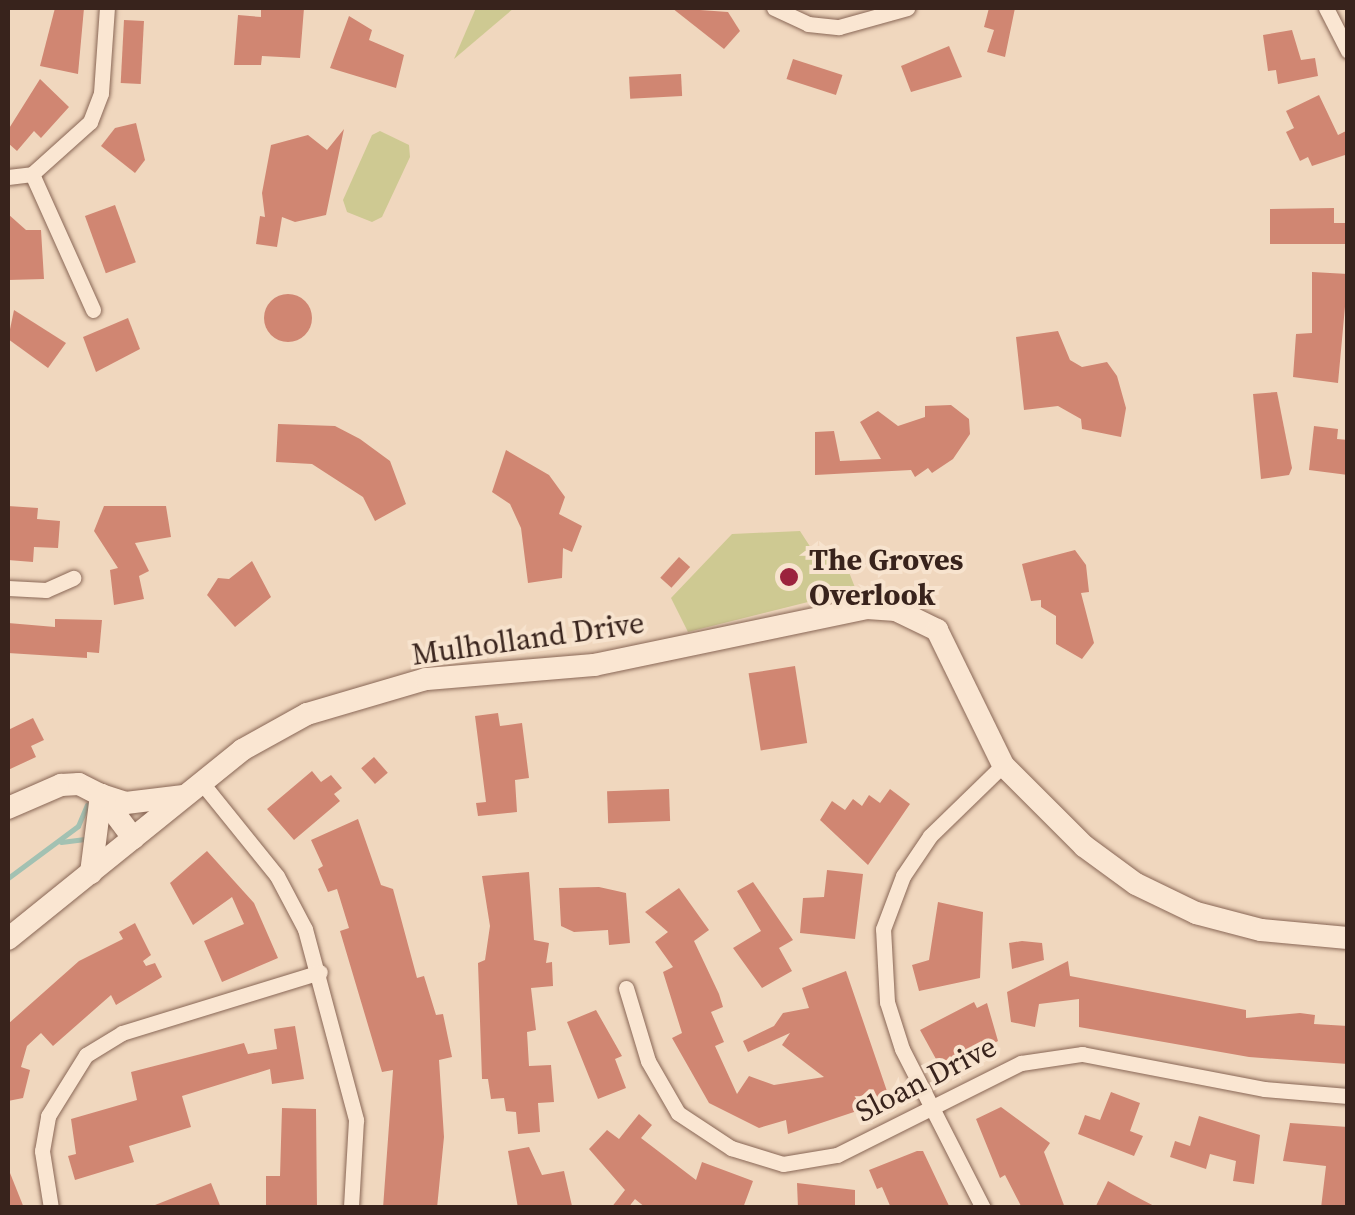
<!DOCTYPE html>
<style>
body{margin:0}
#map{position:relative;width:1355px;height:1215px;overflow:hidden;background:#f0d7be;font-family:"Source Serif 4",serif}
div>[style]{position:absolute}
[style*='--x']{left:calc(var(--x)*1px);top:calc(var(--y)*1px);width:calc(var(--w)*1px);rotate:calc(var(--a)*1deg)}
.green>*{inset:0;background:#cec992}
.stream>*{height:5px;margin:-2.5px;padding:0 2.5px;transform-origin:2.5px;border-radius:2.5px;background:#a2c1b2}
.building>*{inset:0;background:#d08672;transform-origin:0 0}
.round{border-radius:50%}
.roads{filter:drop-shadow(0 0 2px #896756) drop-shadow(0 0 2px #896756)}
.street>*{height:15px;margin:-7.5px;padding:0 7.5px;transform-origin:7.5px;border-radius:7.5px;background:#fae6d2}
.secondary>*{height:22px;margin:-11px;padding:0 11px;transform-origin:11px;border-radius:11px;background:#fae6d2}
.dots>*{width:28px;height:28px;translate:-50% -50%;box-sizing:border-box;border:5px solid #f7e3ce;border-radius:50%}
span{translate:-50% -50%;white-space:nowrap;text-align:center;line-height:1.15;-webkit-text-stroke:8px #f7e3ce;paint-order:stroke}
.poi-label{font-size:30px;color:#38231c;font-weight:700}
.left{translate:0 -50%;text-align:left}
.street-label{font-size:30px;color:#38231c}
.frame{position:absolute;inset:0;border:10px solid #38231c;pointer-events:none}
</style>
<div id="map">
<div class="green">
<div style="clip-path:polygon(476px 8px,514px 8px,454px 59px)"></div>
<div style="clip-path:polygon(380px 131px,409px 145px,410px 157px,382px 217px,372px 222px,347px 212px,343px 200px,372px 135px)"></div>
<div style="clip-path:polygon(800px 531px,811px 548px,845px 562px,856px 590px,688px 632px,671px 598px,732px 534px)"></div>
</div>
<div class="stream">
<div style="--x:61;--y:842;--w:26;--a:-7"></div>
<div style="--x:8;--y:878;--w:87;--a:-36.6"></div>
<div style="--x:78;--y:826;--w:23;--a:-67"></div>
</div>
<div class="building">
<div style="clip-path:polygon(55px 8px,84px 8px,78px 74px,40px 66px)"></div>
<div style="clip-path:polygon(261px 8px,304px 8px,300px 58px,262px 56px,261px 65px,234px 65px,238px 15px,261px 17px)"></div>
<div style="clip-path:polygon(672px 8px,728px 12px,740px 31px,724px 49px)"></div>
<div style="clip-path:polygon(989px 8px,1015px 8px,1005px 57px,987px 52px,994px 30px,984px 27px)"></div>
<div style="clip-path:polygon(349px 16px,372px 30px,369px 40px,404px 55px,396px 88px,330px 68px)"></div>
<div style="left:124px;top:20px;width:20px;height:63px;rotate:3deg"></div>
<div style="clip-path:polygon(1292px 30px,1301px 60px,1315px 58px,1318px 76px,1278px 84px,1276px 70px,1268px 71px,1263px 35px)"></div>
<div style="clip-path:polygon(949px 46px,962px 77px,911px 92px,901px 66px)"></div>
<div style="left:793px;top:59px;width:52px;height:21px;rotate:18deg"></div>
<div style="left:681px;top:74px;width:22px;height:52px;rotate:87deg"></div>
<div style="clip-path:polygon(40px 79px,69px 107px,41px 138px,34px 131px,17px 151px,8px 143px,8px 130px)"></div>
<div style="clip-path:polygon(1319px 95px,1338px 135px,1348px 130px,1348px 154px,1312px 166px,1308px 157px,1300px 161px,1286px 132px,1294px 128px,1286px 111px)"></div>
<div style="clip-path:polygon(136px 123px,145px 160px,135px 173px,101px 146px,115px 128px)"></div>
<div style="clip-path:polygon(344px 129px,326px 215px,295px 222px,282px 217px,277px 247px,256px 244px,260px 216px,265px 217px,262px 193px,271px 145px,308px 135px,327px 150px)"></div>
<div style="left:115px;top:205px;width:61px;height:32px;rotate:70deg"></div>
<div style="clip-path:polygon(1334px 208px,1334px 223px,1348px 223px,1348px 244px,1270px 244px,1270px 209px)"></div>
<div style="clip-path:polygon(8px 214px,26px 230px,41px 230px,44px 279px,8px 280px)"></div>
<div style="clip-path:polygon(1312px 272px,1348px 274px,1338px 383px,1293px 377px,1296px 334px,1312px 333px)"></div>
<div class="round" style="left:264px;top:294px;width:48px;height:48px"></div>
<div style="clip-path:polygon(14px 310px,66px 343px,48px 368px,8px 339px)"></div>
<div style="clip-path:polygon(128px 318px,140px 349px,96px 372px,83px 337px)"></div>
<div style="clip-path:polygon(1058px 331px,1070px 360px,1082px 367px,1107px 362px,1117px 376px,1126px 408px,1121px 437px,1082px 429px,1081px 419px,1058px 406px,1024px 410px,1016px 337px)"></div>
<div style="clip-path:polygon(1277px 392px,1292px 468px,1289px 475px,1261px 479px,1253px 394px)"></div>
<div style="clip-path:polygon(951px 405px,969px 419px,970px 434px,953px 459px,932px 473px,928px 468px,915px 477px,911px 470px,815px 475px,815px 432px,834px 431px,840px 461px,881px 459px,860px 422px,878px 411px,898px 426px,925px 417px,925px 406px)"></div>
<div style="clip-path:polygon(278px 424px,335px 426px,360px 439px,390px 461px,406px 504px,375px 521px,363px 497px,312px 464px,276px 462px)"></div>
<div style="clip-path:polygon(1314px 426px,1338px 429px,1337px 439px,1348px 440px,1348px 475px,1309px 470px)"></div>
<div style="clip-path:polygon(506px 450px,549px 475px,565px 497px,559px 514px,582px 526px,572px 552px,563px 548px,562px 578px,528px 583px,521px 528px,510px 504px,492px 492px)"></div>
<div style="clip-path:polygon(8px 506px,38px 508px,37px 519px,60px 521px,58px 548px,34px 547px,33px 562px,8px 560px)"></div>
<div style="clip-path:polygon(104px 506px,166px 506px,171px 537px,135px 543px,149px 571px,139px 576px,144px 599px,114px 605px,110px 570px,118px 568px,94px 531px)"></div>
<div style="clip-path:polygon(1075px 550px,1086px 565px,1089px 592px,1081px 593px,1094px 643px,1082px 659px,1056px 644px,1056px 616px,1041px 607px,1041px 600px,1031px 601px,1022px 564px)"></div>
<div style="left:679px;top:557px;width:15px;height:28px;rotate:42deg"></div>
<div style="clip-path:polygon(252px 561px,271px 597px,235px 627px,207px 595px,218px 578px,229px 579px)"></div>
<div style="clip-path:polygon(55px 619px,102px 620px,99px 653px,87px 652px,87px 658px,8px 653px,8px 623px,55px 627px)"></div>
<div style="left:795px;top:666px;width:78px;height:47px;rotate:81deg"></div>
<div style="clip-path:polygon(498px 713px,500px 726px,522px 723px,529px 778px,515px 780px,517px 812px,478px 816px,476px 803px,486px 802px,475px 716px)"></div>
<div style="clip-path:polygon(33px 718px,44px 740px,31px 746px,36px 757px,8px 770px,8px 730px)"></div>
<div style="left:374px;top:757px;width:21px;height:17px;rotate:49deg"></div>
<div style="clip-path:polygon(312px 771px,321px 782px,331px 775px,342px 788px,334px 794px,340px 801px,294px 840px,267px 809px)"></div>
<div style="left:669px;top:789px;width:32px;height:62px;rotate:88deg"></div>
<div style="clip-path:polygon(890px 789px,910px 804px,868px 865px,820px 820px,832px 801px,845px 810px,853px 799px,862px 806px,869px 795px,880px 803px)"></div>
<div style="clip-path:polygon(358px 819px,381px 885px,393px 889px,417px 978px,424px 976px,436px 1015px,443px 1014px,452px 1057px,439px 1060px,444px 1137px,437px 1208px,383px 1208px,393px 1070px,382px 1072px,340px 931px,349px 928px,337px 889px,328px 892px,318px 869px,323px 866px,311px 840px)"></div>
<div style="clip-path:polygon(207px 851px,254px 903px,278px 958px,222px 982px,204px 941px,244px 924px,232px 897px,193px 925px,170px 883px)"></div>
<div style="clip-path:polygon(827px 870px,863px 874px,855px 939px,800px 933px,803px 898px,824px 897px)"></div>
<div style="clip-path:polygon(529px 872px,534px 940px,549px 943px,546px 963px,552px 962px,553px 986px,531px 988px,536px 1030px,527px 1032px,529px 1066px,551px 1065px,554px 1102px,538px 1103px,540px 1132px,518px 1134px,516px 1112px,506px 1111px,504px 1098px,491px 1099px,488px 1079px,482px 1079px,478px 963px,485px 960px,490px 926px,482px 876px)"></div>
<div style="clip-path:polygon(753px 882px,793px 940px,779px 948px,792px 971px,762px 988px,733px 948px,761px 931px,737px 891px)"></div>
<div style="clip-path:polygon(599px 887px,626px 893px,630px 943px,609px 945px,608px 930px,574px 932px,561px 926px,559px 888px)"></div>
<div style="clip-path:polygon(679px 888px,709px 930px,694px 941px,719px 994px,723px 1007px,711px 1012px,724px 1042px,715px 1046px,737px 1094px,749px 1076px,774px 1085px,824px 1077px,782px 1045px,790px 1033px,748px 1052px,743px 1041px,774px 1026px,783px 1013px,809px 1008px,802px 988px,846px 971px,890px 1100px,788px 1134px,786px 1120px,759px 1128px,709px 1103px,672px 1038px,682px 1033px,663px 972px,673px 967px,655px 942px,668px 932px,645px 912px)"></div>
<div style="clip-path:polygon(938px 902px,983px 912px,980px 978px,919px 991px,912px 965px,929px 960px)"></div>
<div style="clip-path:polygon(135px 923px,151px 955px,143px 961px,146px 966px,155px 963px,162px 977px,116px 1005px,111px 995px,53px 1046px,41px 1033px,27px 1046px,21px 1067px,30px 1070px,23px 1098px,8px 1101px,8px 1024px,79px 961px,123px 939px,119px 932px)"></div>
<div style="clip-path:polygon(1022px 941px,1042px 943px,1044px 960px,1012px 969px,1009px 943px)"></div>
<div style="clip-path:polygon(1068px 961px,1070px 976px,1246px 1010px,1246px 1018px,1300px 1013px,1315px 1015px,1314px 1024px,1348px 1026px,1348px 1064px,1249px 1057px,1079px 1027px,1079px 999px,1039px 1004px,1035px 1027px,1011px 1022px,1007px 992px)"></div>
<div style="clip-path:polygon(974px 1002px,977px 1008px,987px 1003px,998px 1041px,942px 1070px,920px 1030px)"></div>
<div style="clip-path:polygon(596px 1010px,622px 1056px,615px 1059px,626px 1088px,598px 1099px,567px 1022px)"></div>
<div style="clip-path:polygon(295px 1026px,304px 1079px,272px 1084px,270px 1069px,182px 1096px,191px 1127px,129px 1146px,134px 1162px,75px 1180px,68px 1156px,76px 1154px,71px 1119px,137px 1100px,131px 1072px,244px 1043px,248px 1054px,277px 1049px,274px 1029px)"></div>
<div style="clip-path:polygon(1111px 1092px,1140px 1103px,1130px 1131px,1143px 1136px,1134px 1156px,1078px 1134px,1085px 1115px,1100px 1120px)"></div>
<div style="clip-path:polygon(1001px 1107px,1050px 1143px,1044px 1152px,1065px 1208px,1022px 1208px,1005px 1175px,1000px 1178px,976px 1119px)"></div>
<div style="clip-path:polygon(282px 1108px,316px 1109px,317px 1208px,266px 1208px,266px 1176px,280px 1176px)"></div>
<div style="clip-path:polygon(639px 1114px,652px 1125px,641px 1138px,696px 1180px,702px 1162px,753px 1181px,743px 1208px,646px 1208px,635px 1199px,628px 1208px,611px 1208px,625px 1190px,589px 1149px,607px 1130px,619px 1139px)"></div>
<div style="clip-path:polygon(1199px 1116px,1260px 1135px,1254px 1184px,1233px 1181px,1236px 1161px,1210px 1154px,1206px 1169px,1170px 1157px,1175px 1141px,1190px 1146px)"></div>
<div style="clip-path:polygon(1290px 1123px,1348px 1127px,1348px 1208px,1321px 1208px,1326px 1166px,1283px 1161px)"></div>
<div style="clip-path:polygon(529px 1147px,542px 1175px,564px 1171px,572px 1206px,518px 1208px,508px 1151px)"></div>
<div style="clip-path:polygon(917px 1151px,923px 1151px,950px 1208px,891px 1208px,882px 1187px,877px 1189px,869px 1170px)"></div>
<div style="clip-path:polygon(8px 1168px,24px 1208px,8px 1208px)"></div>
<div style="clip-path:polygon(1108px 1181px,1131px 1194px,1158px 1208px,1095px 1208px)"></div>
<div style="clip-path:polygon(211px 1183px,221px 1208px,150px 1208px,150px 1207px)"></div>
<div style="clip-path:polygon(797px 1183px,855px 1190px,855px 1208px,798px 1208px)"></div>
</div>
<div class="roads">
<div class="street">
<div style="--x:774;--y:8;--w:38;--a:25"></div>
<div style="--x:808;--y:24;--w:31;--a:6"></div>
<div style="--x:839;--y:27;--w:71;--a:-15.6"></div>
<div style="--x:1326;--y:8;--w:48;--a:62.9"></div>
<div style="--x:32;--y:174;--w:149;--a:65.8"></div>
<div style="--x:8;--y:177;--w:24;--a:-7"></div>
<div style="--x:32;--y:174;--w:78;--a:-41.9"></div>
<div style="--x:90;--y:122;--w:31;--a:-69"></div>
<div style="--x:101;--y:93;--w:85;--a:-86"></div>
<div style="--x:8;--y:588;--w:38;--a:3"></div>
<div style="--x:46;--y:590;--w:30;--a:-24"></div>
<div style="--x:202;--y:783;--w:119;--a:51.1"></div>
<div style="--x:277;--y:876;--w:60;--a:62.2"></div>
<div style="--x:305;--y:929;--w:198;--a:75"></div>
<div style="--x:356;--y:1120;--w:88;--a:93.3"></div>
<div style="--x:626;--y:988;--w:76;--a:73.2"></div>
<div style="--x:648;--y:1061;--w:60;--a:60"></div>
<div style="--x:678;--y:1113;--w:64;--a:33.4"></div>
<div style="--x:731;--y:1148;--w:54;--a:17.1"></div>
<div style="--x:783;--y:1164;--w:55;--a:-9.5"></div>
<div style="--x:837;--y:1155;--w:206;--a:-26.6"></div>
<div style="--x:1021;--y:1063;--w:62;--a:-8.4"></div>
<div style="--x:1082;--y:1054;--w:185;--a:10.9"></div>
<div style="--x:1264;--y:1089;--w:84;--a:4.8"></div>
<div style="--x:51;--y:1208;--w:58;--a:-99"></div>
<div style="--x:42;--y:1151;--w:36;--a:-80"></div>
<div style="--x:48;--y:1116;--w:72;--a:-58.1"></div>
<div style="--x:86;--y:1055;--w:42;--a:-31.4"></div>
<div style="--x:122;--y:1033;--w:207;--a:-17.1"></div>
<div style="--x:983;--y:1208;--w:178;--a:-117"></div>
<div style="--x:902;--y:1049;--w:49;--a:-107.7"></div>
<div style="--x:887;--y:1002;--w:73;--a:-93.1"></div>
<div style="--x:883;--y:929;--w:57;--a:-69.3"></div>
<div style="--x:903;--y:876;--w:48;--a:-56"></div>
<div style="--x:930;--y:836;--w:102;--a:-44.2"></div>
</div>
<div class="secondary">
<div style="--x:8;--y:808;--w:58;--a:-23.5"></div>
<div style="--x:61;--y:785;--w:18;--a:-3"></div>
<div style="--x:79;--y:784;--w:25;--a:27"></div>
<div style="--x:101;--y:795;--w:54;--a:53.3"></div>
<div style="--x:91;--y:873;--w:79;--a:-82.7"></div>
<div style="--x:101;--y:795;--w:26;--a:18"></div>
<div style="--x:126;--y:803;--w:56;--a:-7.1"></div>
<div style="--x:8;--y:939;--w:301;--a:-38.9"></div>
<div style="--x:242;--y:750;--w:74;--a:-29"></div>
<div style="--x:307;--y:714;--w:124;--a:-16.4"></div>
<div style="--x:426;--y:679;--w:169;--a:-4.8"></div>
<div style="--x:594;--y:665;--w:279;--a:-11.8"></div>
<div style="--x:867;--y:608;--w:29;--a:4"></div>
<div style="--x:896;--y:610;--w:46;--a:26"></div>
<div style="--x:937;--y:630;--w:150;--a:63.9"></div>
<div style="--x:1003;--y:765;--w:115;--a:45"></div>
<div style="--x:1084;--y:846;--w:64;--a:36.2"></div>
<div style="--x:1136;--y:884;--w:67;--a:25.8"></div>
<div style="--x:1196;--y:913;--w:67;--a:14.7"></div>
<div style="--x:1261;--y:930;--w:87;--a:5.3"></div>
</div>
</div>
<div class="dots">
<div style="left:789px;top:577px;background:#9b233d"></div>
</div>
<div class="poi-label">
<span class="left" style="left:809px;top:577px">The Groves<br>Overlook</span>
</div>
<div class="street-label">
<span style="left:528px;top:639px;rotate:-8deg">Mulholland Drive</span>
<span style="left:926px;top:1079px;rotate:-27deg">Sloan Drive</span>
</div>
<div class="frame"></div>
</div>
